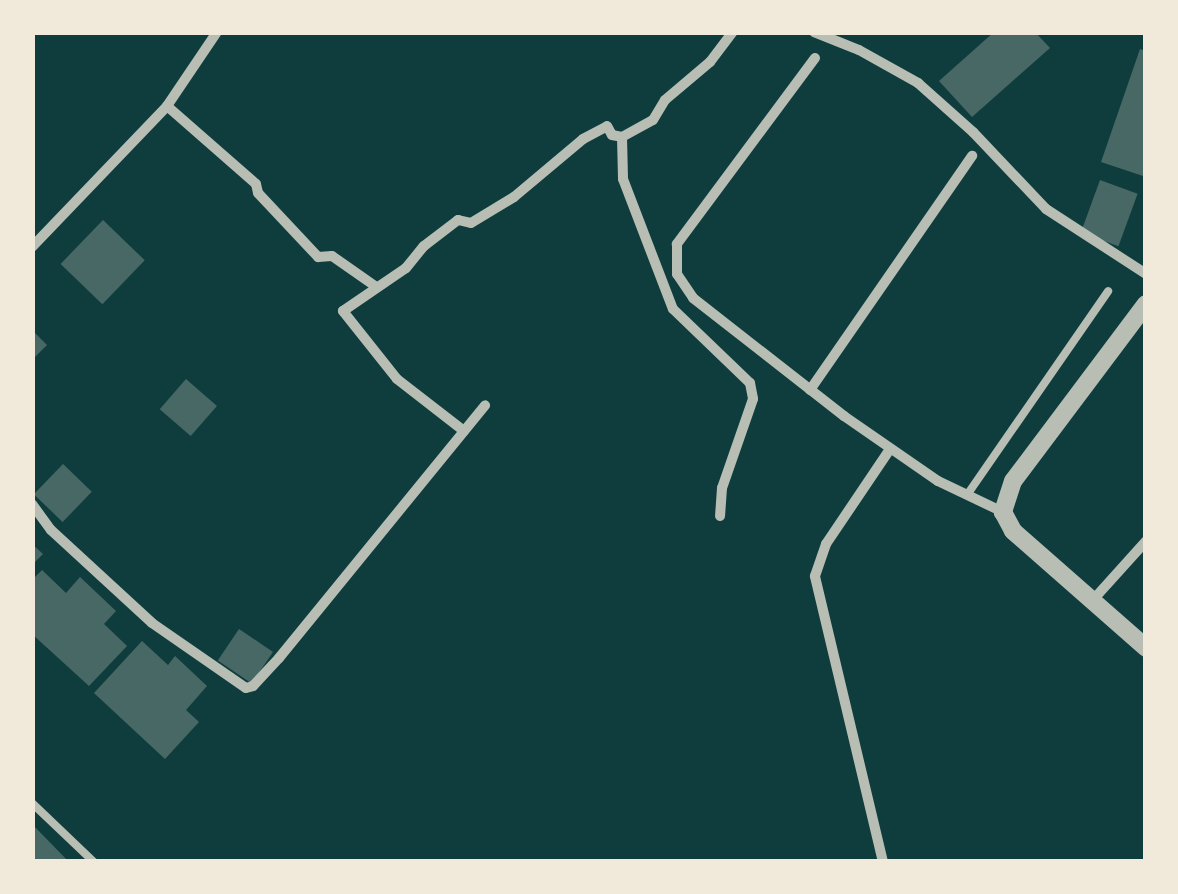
<!DOCTYPE html>
<style>
body{margin:0}
#map{position:relative;width:1178px;height:894px;overflow:hidden;background:#0f3d3e;font-family:"Crimson Pro",serif}
div>[style]{position:absolute}
[style*='--x']{left:calc(var(--x)*1px);top:calc(var(--y)*1px);width:calc(var(--w)*1px);rotate:calc(var(--a)*1deg)}
.building>*{inset:0;background:#486865;transform-origin:0 0}
.service>*{height:8px;margin:-4px;padding:0 4px;transform-origin:4px;border-radius:4px;background:#b8beb3}
.minor>*{height:10px;margin:-5px;padding:0 5px;transform-origin:5px;border-radius:5px;background:#b8beb3}
.tertiary>*{height:18px;margin:-9px;padding:0 9px;transform-origin:9px;border-radius:9px;background:#b8beb3}
span{translate:-50% -50%;white-space:nowrap;text-align:center;line-height:1.15;-webkit-text-stroke:9px #f1e9da;paint-order:stroke}
.frame{position:absolute;inset:0;border:35px solid #f1e9da;pointer-events:none}
</style>
<div id="map">
<div class="building">
<div style="clip-path:polygon(994px 32px,1035px 32px,1050px 48px,972px 117px,939px 81px)"></div>
<div style="clip-path:polygon(1140px 49px,1146px 51px,1146px 177px,1101px 162px)"></div>
<div style="left:1100px;top:180px;width:40px;height:56px;rotate:20deg"></div>
<div style="left:103px;top:220px;width:58px;height:61px;rotate:44deg"></div>
<div style="clip-path:polygon(32px 330px,47px 345px,32px 360px)"></div>
<div style="left:186px;top:379px;width:41px;height:40px;rotate:41deg"></div>
<div style="left:63px;top:464px;width:40px;height:42px;rotate:44deg"></div>
<div style="clip-path:polygon(32px 544px,43px 554px,32px 565px)"></div>
<div style="clip-path:polygon(42px 570px,66px 593px,80px 577px,116px 611px,104px 624px,127px 646px,89px 686px,32px 634px,32px 580px)"></div>
<div style="left:239px;top:629px;width:41px;height:38px;rotate:34deg"></div>
<div style="clip-path:polygon(142px 641px,168px 665px,175px 656px,207px 686px,186px 710px,199px 722px,165px 759px,94px 693px)"></div>
<div style="clip-path:polygon(32px 824px,69px 862px,32px 862px)"></div>
</div>
<div class="service">
<div style="--x:967;--y:495;--w:248;--a:-55.3"></div>
<div style="--x:32;--y:803;--w:86;--a:43.6"></div>
</div>
<div class="minor">
<div style="--x:814;--y:32;--w:48;--a:21.8"></div>
<div style="--x:859;--y:50;--w:68;--a:29.2"></div>
<div style="--x:918;--y:83;--w:74;--a:41.7"></div>
<div style="--x:973;--y:132;--w:106;--a:46.5"></div>
<div style="--x:1046;--y:209;--w:119;--a:33"></div>
<div style="--x:815;--y:58;--w:232;--a:126.6"></div>
<div style="--x:677;--y:244;--w:30;--a:90"></div>
<div style="--x:677;--y:274;--w:29;--a:56"></div>
<div style="--x:693;--y:298;--w:192;--a:38"></div>
<div style="--x:844;--y:416;--w:114;--a:34.7"></div>
<div style="--x:938;--y:481;--w:72;--a:25.5"></div>
<div style="--x:167;--y:106;--w:118;--a:41.2"></div>
<div style="--x:256;--y:184;--w:9;--a:77"></div>
<div style="--x:258;--y:193;--w:88;--a:46.8"></div>
<div style="--x:318;--y:257;--w:14;--a:-4"></div>
<div style="--x:332;--y:256;--w:52;--a:34.9"></div>
<div style="--x:622;--y:137;--w:42;--a:88.6"></div>
<div style="--x:623;--y:179;--w:139;--a:69"></div>
<div style="--x:673;--y:309;--w:107;--a:43.9"></div>
<div style="--x:750;--y:383;--w:16;--a:79"></div>
<div style="--x:753;--y:399;--w:94;--a:109.2"></div>
<div style="--x:722;--y:488;--w:28;--a:94"></div>
<div style="--x:32;--y:247;--w:195;--a:-46.2"></div>
<div style="--x:167;--y:106;--w:89;--a:-56"></div>
<div style="--x:810;--y:390;--w:285;--a:-55.3"></div>
<div style="--x:464;--y:431;--w:85;--a:-142.2"></div>
<div style="--x:397;--y:379;--w:87;--a:-128.5"></div>
<div style="--x:343;--y:311;--w:76;--a:-34.3"></div>
<div style="--x:406;--y:268;--w:28;--a:-51"></div>
<div style="--x:424;--y:246;--w:43;--a:-37.4"></div>
<div style="--x:458;--y:220;--w:13;--a:13"></div>
<div style="--x:471;--y:223;--w:50;--a:-31.2"></div>
<div style="--x:514;--y:197;--w:90;--a:-40"></div>
<div style="--x:583;--y:139;--w:27;--a:-28"></div>
<div style="--x:607;--y:126;--w:10;--a:61"></div>
<div style="--x:612;--y:135;--w:10;--a:11"></div>
<div style="--x:622;--y:137;--w:35;--a:-29"></div>
<div style="--x:653;--y:120;--w:23;--a:-59"></div>
<div style="--x:665;--y:100;--w:59;--a:-40.2"></div>
<div style="--x:710;--y:62;--w:38;--a:-53"></div>
<div style="--x:32;--y:504;--w:32;--a:54"></div>
<div style="--x:51;--y:530;--w:137;--a:42.6"></div>
<div style="--x:152;--y:623;--w:114;--a:34.7"></div>
<div style="--x:246;--y:688;--w:7;--a:-16"></div>
<div style="--x:253;--y:686;--w:38;--a:-47"></div>
<div style="--x:279;--y:658;--w:326;--a:-50.8"></div>
<div style="--x:1092;--y:601;--w:81;--a:-48"></div>
<div style="--x:883;--y:862;--w:294;--a:-103.4"></div>
<div style="--x:815;--y:576;--w:34;--a:-71"></div>
<div style="--x:826;--y:544;--w:115;--a:-56"></div>
</div>
<div class="tertiary">
<div style="--x:1146;--y:304;--w:221;--a:126.9"></div>
<div style="--x:1013;--y:481;--w:33;--a:108"></div>
<div style="--x:1003;--y:512;--w:21;--a:62"></div>
<div style="--x:1013;--y:531;--w:177;--a:41.3"></div>
</div>
<div class="frame"></div>
</div>
